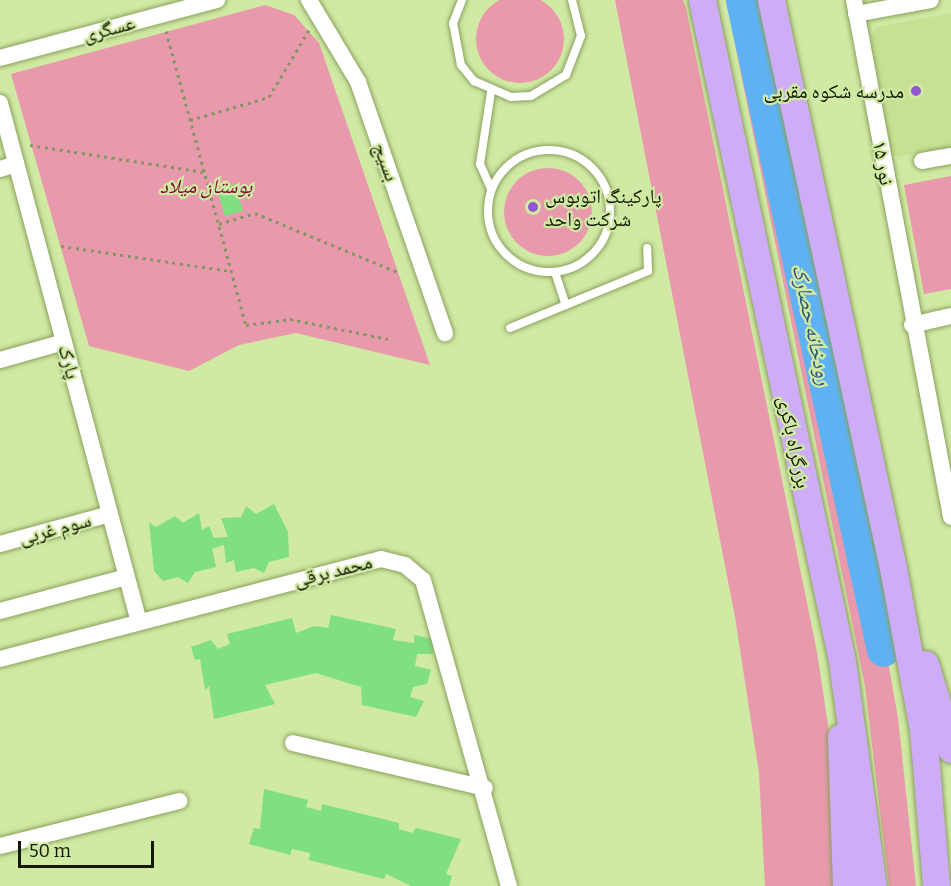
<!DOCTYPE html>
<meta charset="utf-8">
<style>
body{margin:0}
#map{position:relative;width:951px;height:886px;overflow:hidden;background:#d0e9a3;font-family:Bitter,"Noto Naskh Arabic",serif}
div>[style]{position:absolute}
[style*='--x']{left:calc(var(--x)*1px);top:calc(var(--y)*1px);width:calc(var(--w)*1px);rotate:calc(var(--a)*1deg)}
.built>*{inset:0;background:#c6e193}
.green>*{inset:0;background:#e999ac}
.round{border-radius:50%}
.river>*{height:33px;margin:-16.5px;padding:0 16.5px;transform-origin:16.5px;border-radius:16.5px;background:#5eb2f4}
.building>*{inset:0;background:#7fdf81;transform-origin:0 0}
.path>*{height:3px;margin-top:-1.5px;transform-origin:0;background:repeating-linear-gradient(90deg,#849662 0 3px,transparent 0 7.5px)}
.roads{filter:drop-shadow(0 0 2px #8aa15d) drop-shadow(0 0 2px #8aa15d)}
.service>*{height:8px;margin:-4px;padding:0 4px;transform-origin:4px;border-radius:4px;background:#fff}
.service>.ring{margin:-4px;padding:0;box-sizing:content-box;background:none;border:8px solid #fff;border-radius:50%}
.minor>*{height:16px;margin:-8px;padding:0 8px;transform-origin:8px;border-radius:8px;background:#fff}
.trunk>*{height:27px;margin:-13.5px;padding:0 13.5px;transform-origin:13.5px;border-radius:13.5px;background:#ceacf6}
.dots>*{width:16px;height:16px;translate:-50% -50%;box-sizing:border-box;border:3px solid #d0e9a3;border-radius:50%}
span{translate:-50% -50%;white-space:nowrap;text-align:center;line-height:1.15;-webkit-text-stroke:4.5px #d0e9a3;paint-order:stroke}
.street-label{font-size:20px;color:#111900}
.poi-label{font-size:20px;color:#111900}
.right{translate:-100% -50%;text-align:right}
.left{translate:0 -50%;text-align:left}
.park-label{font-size:20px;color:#7e063a;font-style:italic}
.water-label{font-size:21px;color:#2b577a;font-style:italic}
.scale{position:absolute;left:18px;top:841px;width:136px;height:27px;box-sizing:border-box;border:3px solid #111900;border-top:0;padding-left:8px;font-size:18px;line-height:21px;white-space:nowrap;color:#111900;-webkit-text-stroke:4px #d0e9a3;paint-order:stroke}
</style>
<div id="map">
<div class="built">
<div style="clip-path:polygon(951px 13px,951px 147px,897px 157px,891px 153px,871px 35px,877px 27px)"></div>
</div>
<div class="green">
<div class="round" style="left:476px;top:-5px;width:88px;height:88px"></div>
<div style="clip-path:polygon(615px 0,683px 0,686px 8px,817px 652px,832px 752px,839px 886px,765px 886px,759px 773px,735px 617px)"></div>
<div style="clip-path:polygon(726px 0,751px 0,878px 605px,898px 718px,916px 886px,889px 886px,865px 686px)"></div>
<div style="clip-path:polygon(265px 5px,294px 15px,319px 43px,430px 365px,296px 333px,239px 345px,189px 371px,89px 346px,11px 74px)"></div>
<div class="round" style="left:504px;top:168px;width:88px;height:88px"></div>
<div style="clip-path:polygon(951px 176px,951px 289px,924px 294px,904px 185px)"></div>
</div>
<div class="river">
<div style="--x:742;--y:0;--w:665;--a:77.76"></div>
</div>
<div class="building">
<div style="left:235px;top:184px;width:28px;height:19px;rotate:73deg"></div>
<div style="clip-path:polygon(274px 504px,288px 532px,289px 557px,269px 562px,264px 573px,254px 568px,236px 572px,234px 560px,226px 563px,224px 545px,212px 549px,216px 567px,195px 572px,188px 583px,178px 577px,163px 581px,154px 571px,149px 522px,156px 527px,175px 516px,183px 523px,199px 513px,202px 530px,209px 526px,214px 538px,228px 537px,221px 518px,241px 517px,246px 506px,256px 514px)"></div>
<div style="clip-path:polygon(331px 615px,396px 629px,393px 640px,414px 643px,414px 635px,433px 639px,433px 654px,417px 654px,415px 666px,431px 670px,427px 684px,413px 687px,410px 697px,424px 701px,416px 717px,362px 705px,361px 687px,316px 673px,265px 685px,275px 704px,214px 719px,209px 686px,205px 690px,200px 659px,195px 660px,191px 647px,211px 640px,218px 649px,230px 644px,227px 634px,292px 618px,296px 633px,314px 626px,328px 628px)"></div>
<div style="clip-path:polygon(264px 789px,308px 800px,306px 807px,321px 811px,322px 804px,399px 823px,399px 829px,412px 833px,416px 828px,461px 839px,446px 874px,452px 876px,449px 886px,411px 886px,386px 874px,384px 879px,309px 860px,310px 853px,292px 849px,290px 855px,249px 844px,254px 828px,260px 829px)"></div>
</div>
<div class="path">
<div style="--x:166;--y:31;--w:305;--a:74.8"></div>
<div style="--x:246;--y:325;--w:44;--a:-7.8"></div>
<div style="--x:290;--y:319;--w:100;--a:11.5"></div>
<div style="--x:190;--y:120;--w:82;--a:-16.2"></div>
<div style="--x:269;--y:97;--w:78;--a:-59.2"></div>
<div style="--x:30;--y:145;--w:176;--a:8.8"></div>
<div style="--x:219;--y:224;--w:38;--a:-17"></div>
<div style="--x:255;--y:213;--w:157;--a:22.5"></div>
<div style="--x:61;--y:246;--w:172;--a:8.4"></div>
</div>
<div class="roads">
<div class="service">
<div style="--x:462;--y:0;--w:25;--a:111"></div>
<div style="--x:453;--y:23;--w:43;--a:79.2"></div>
<div style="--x:461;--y:65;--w:21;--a:51"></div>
<div style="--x:474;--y:81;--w:40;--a:23.4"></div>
<div style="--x:511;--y:97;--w:20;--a:-3"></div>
<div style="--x:531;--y:96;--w:41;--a:-31"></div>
<div style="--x:566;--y:75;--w:42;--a:-69"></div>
<div style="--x:581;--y:36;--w:37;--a:-104"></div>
<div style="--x:491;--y:92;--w:73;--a:98.7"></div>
<div style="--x:480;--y:164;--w:27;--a:66"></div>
<div class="ring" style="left:488px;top:150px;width:114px;height:114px"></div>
<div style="--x:555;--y:272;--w:35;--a:72"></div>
<div style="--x:510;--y:328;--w:149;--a:-22.4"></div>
<div style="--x:648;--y:271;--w:23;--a:-92"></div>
</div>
<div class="minor">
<div style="--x:309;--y:0;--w:96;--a:59.1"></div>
<div style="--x:358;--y:82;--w:266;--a:70.9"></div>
<div style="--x:854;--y:0;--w:526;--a:79.37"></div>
<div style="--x:856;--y:14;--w:76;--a:-10.6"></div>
<div style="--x:0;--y:58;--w:225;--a:-15"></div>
<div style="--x:0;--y:103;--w:537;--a:75.01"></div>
<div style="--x:922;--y:161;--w:29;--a:-10"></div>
<div style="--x:0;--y:169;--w:17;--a:-17"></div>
<div style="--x:912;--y:325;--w:40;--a:-13"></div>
<div style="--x:0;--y:360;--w:66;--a:-15.7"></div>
<div style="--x:0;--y:544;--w:114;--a:-15.3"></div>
<div style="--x:0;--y:611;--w:131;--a:-15"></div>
<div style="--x:0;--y:659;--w:394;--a:-14.7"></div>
<div style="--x:381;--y:559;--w:25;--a:14"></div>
<div style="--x:405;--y:565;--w:23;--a:40"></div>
<div style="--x:423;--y:580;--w:318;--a:74.3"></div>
<div style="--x:293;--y:743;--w:197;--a:13.2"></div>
<div style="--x:0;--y:846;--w:185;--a:-14.1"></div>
</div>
<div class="trunk">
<div style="--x:702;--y:0;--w:676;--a:78.04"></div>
<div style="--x:842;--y:661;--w:227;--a:82.2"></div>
<div style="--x:771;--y:0;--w:581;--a:77.88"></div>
<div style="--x:893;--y:568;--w:165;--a:79.5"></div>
<div style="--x:923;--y:730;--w:157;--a:85.2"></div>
<div style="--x:925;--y:664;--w:89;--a:73"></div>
<div style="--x:841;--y:737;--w:149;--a:88.1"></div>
</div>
</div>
<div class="dots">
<div style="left:916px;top:91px;background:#9257ce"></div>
<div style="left:533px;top:207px;background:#9257ce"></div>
</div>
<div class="street-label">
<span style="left:109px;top:29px;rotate:-15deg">عسگری</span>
<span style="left:386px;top:162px;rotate:70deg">بسیج</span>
<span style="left:883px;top:163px;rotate:80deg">نور ۱۵</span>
<span style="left:69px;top:362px;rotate:75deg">پارک</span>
<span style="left:794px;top:442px;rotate:78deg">بزرگراه باکری</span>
<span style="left:55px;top:529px;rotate:-15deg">سوم غربی</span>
<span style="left:333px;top:571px;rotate:-14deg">محمد برقی</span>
</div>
<div class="poi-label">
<span class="right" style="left:904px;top:91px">مدرسه شکوه مقربی</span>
<span class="left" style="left:545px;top:208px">پارکینگ اتوبوس<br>شرکت واحد</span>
</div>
<div class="park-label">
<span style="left:206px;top:186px">بوستان میلاد</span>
</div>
<div class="water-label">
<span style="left:812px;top:325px;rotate:78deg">رودخانه حصارک</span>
</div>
<div class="scale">50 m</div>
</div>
